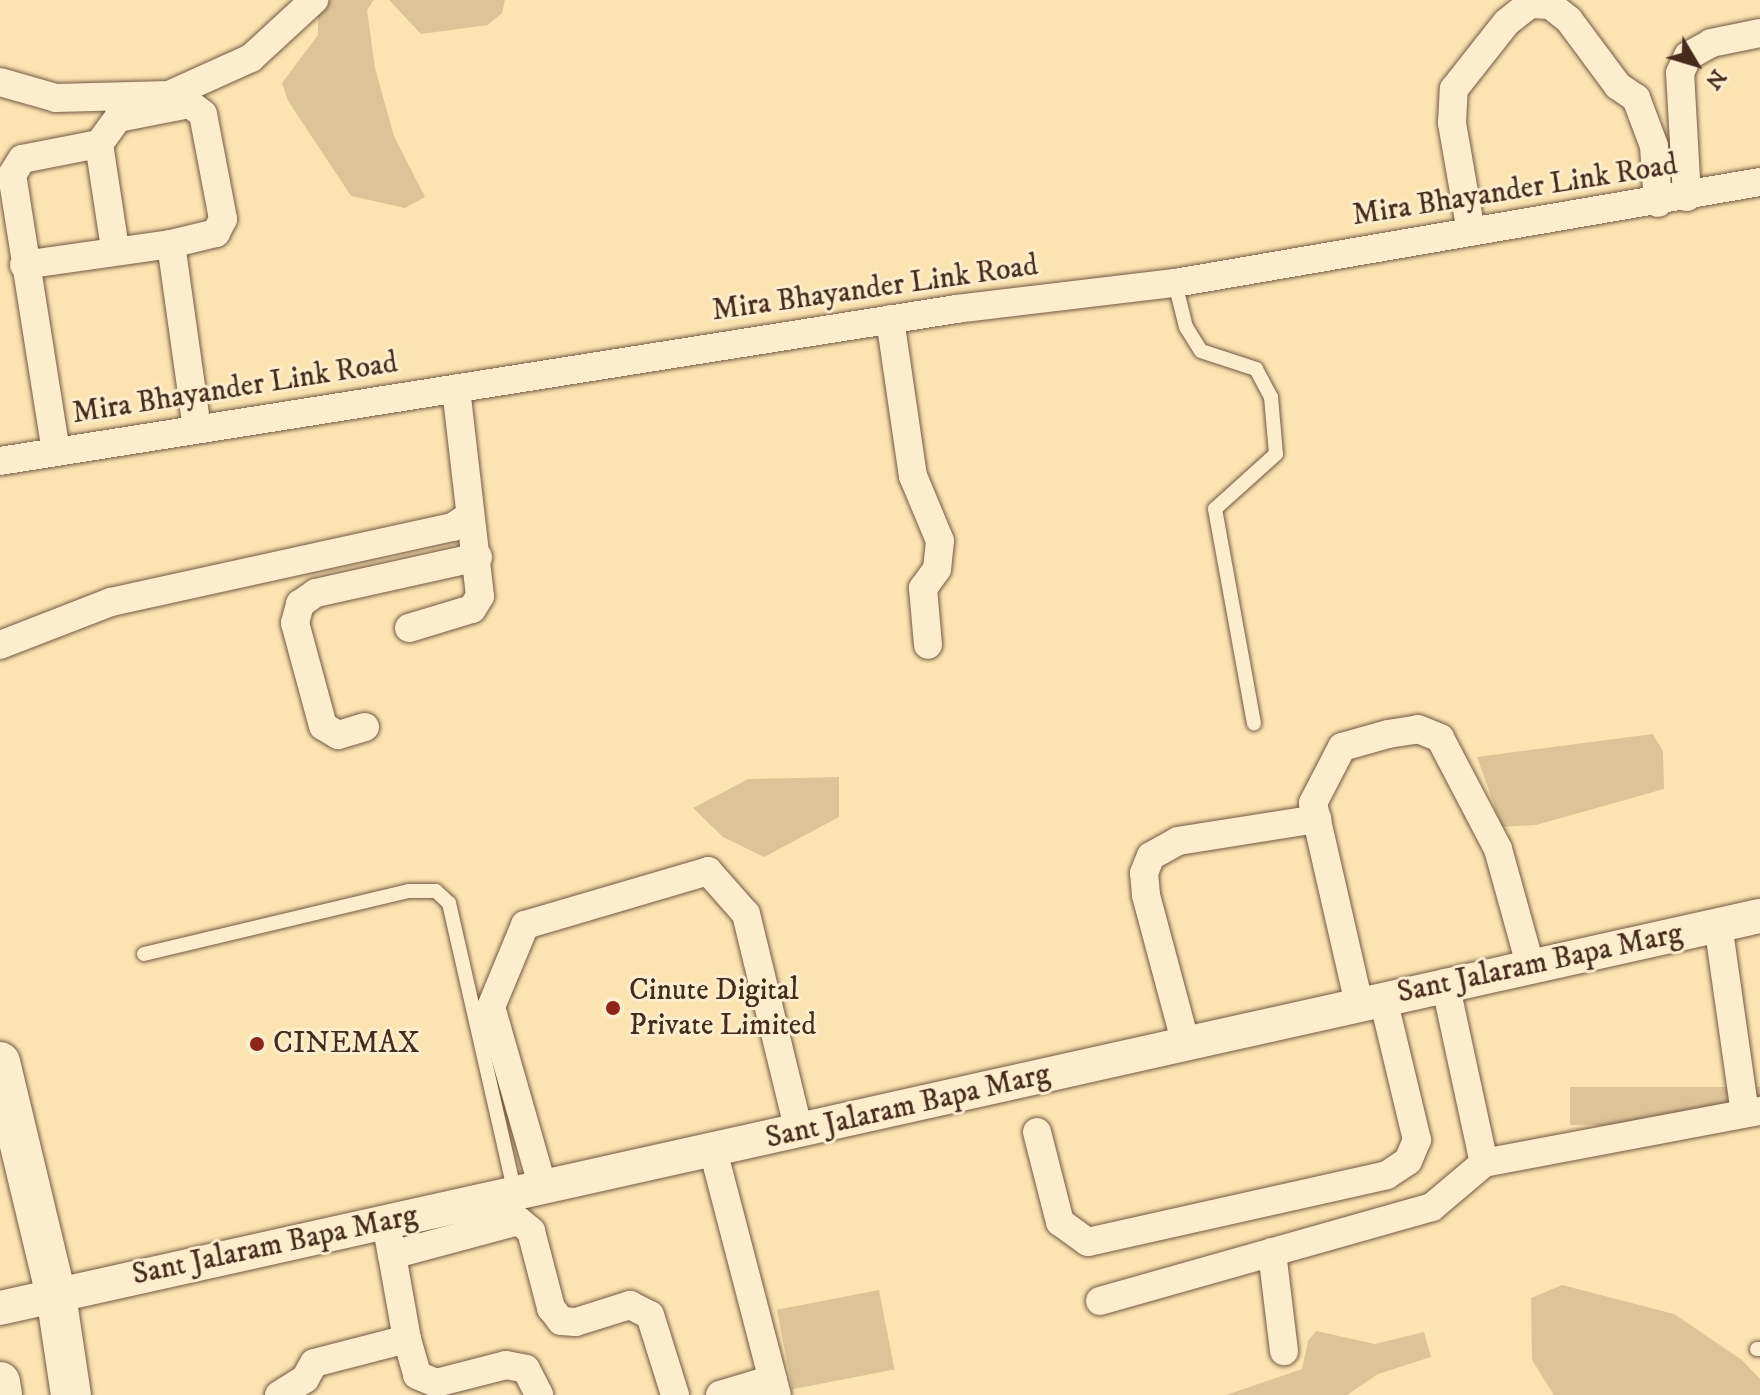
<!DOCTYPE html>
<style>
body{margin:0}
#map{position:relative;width:1760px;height:1395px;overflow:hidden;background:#fbe4b2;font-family:"IM FELL DW Pica",serif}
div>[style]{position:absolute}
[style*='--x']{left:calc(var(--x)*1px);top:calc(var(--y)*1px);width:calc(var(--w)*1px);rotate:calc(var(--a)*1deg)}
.green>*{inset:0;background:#dcc498;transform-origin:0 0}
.roads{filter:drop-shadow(0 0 2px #735842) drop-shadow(0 0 2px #735842)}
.service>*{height:14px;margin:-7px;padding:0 7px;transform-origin:7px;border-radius:7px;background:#fcedcd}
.minor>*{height:28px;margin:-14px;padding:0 14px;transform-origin:14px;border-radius:14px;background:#fcedcd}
.tertiary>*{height:34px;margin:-17px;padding:0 17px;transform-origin:17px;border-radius:17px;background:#fcedcd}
.secondary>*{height:40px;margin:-20px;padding:0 20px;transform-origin:20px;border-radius:20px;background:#fcedcd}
.dots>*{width:22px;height:22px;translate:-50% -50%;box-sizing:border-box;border:4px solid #fcedcd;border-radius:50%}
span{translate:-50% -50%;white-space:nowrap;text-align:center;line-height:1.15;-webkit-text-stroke:6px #fcedcd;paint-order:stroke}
.street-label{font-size:30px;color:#462a1c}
.poi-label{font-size:30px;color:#462a1c}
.left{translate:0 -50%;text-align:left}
.north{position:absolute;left:1656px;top:24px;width:80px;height:80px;-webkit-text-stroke:6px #fcedcd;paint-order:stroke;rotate:128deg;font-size:22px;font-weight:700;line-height:32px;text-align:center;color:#462a1c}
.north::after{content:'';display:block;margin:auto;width:28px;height:36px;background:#462a1c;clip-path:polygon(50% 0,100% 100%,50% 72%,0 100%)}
</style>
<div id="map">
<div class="green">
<div style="clip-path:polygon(318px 0,374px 0,367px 10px,375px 68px,394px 136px,425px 197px,405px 208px,351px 196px,288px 101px,282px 83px,318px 35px)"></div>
<div style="clip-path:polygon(389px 0,505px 0,502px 13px,488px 25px,421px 34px)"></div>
<div style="clip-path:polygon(1653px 734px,1663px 751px,1664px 789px,1536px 825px,1502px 827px,1477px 757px)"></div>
<div style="clip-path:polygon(839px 777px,839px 817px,764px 857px,723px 837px,693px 808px,748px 779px)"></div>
<div style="left:1760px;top:1087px;width:38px;height:190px;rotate:90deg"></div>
<div style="clip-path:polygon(1562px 1285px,1674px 1314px,1742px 1360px,1760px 1379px,1760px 1395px,1554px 1395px,1532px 1360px,1531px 1298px)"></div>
<div style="left:879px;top:1290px;width:81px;height:104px;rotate:79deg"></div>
<div style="clip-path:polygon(1316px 1331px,1375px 1344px,1424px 1332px,1431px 1357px,1378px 1374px,1347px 1395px,1226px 1395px,1302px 1369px,1308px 1341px)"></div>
</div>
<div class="roads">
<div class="service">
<div style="--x:1175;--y:283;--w:45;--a:76"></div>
<div style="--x:1186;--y:327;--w:28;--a:58"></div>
<div style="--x:1201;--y:351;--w:58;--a:18.1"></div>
<div style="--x:1256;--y:369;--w:32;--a:62"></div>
<div style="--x:1271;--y:397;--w:57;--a:85"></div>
<div style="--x:1276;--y:454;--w:82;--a:138"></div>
<div style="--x:1215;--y:509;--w:218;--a:79.7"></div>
<div style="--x:144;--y:954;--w:272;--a:-13.4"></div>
<div style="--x:409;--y:891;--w:27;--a:0"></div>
<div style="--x:436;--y:891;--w:18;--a:43"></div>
<div style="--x:449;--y:903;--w:297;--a:77.2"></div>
<div style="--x:1757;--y:1349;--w:3;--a:0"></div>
</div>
<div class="minor">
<div style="--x:0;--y:82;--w:58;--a:15.9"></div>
<div style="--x:56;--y:98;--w:113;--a:-1.5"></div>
<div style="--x:169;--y:95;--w:90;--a:-24.3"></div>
<div style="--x:251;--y:58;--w:86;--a:-42.6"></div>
<div style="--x:99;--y:144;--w:106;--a:81.3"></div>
<div style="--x:1687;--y:197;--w:124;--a:-93.2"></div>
<div style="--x:1680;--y:73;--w:19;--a:-65"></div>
<div style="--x:1688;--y:56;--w:26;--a:-29"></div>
<div style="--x:1711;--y:43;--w:50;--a:-11.5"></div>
<div style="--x:1471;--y:232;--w:111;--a:-99.9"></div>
<div style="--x:1452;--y:123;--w:34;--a:-87"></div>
<div style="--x:1454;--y:89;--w:85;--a:-51.7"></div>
<div style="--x:1507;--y:22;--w:29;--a:-38"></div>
<div style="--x:1530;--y:4;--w:20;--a:3"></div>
<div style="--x:1550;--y:5;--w:24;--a:38"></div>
<div style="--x:1569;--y:20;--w:82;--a:53.4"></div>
<div style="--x:1618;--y:86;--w:22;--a:34"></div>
<div style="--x:1636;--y:98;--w:51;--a:69.4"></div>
<div style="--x:1654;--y:146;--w:57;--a:86"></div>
<div style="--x:24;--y:265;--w:148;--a:-8.1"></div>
<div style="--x:890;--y:319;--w:159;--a:81.7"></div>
<div style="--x:913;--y:476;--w:70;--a:67.4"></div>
<div style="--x:940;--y:541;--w:28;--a:96"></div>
<div style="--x:937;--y:569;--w:24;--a:126"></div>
<div style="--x:923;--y:588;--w:57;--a:85"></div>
<div style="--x:56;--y:452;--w:280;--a:-99"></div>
<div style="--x:12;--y:175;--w:19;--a:-58"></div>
<div style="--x:22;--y:159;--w:78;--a:-11"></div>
<div style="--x:99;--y:144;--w:32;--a:-54"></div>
<div style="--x:118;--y:118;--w:73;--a:-11"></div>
<div style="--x:190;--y:104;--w:16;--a:38"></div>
<div style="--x:203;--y:114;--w:107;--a:79.2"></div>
<div style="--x:223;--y:219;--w:16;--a:117"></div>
<div style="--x:216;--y:233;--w:46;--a:166.3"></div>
<div style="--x:171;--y:244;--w:187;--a:82"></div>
<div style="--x:0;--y:461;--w:968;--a:-9.03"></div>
<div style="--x:956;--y:309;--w:221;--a:-6.8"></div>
<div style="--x:1175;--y:283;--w:594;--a:-9.8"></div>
<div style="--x:409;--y:628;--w:66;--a:-16.8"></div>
<div style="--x:472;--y:609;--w:15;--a:-58"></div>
<div style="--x:480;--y:596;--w:209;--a:-96.6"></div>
<div style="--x:0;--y:645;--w:119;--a:-21.2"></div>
<div style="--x:111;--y:602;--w:350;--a:-12.4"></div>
<div style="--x:453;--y:527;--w:12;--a:-35"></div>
<div style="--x:365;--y:727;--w:28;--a:163"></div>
<div style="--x:338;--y:735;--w:17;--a:-149"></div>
<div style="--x:323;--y:726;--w:107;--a:-105.2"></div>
<div style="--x:295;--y:623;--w:20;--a:-75"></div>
<div style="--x:300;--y:604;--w:19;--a:-35"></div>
<div style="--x:316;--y:593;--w:166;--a:-12.5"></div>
<div style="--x:1718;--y:924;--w:191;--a:81.9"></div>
<div style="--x:1445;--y:983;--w:184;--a:77.8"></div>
<div style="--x:1484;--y:1163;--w:281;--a:-10.7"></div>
<div style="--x:1359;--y:1004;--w:206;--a:-102.9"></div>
<div style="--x:1313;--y:803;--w:63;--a:-62.6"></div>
<div style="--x:1342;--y:747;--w:48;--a:-15.8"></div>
<div style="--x:1388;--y:734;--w:30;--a:-9"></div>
<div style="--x:1418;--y:729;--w:24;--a:22"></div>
<div style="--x:1440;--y:738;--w:125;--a:62.4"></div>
<div style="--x:1498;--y:849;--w:119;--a:74.5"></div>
<div style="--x:1185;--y:1041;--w:151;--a:-105"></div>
<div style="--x:1146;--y:895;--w:22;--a:-95"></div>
<div style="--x:1144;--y:873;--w:18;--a:-68"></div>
<div style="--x:1151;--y:856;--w:31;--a:-29"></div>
<div style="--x:1178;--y:841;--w:141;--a:-9"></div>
<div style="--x:1037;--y:1132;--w:93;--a:75.7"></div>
<div style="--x:1060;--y:1222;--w:34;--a:36"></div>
<div style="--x:1088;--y:1242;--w:306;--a:-12.6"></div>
<div style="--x:1387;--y:1175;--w:25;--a:-34"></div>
<div style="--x:1408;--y:1161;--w:23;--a:-67"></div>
<div style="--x:1417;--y:1140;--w:146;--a:-103.5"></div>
<div style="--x:713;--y:1150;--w:253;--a:75.4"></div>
<div style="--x:543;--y:1188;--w:188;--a:-106"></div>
<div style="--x:491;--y:1007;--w:89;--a:-67.5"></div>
<div style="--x:525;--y:925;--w:191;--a:-16.4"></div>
<div style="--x:708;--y:871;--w:57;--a:48.5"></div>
<div style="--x:746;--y:914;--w:223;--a:76.3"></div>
<div style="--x:386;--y:1222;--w:34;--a:80"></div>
<div style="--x:392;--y:1255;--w:131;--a:-15"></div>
<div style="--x:519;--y:1221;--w:16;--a:40"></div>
<div style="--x:531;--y:1231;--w:80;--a:75.4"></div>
<div style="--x:551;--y:1308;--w:16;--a:52"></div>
<div style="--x:561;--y:1321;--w:15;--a:4"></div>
<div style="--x:576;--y:1322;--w:57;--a:-17.5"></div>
<div style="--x:630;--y:1305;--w:22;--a:27"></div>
<div style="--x:650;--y:1315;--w:84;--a:72.6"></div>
<div style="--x:1272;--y:1252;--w:100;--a:83.1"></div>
<div style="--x:392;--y:1255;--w:85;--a:79.9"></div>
<div style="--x:1100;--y:1301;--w:345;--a:-15.8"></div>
<div style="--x:1432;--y:1207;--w:68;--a:-40.2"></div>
<div style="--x:279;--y:1395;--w:31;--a:-32"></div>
<div style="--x:305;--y:1379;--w:18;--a:-61"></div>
<div style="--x:314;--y:1363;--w:96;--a:-14.5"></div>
<div style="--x:407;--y:1339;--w:37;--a:74"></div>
<div style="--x:417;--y:1375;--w:21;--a:23"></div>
<div style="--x:436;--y:1383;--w:72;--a:-14.4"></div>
<div style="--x:506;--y:1365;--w:20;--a:11"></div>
<div style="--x:526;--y:1369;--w:29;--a:63"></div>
<div style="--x:720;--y:1395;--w:55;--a:-16.8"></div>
</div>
<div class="tertiary">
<div style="--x:0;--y:1308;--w:1803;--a:-12.56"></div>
</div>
<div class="secondary">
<div style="--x:0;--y:1062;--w:240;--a:76.5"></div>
<div style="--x:56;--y:1295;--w:101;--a:81.5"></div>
<div style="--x:0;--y:1382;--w:13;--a:81"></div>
</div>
</div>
<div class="dots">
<div style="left:613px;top:1008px;background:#8f2418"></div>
<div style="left:257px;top:1044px;background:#8f2418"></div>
</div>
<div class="street-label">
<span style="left:1515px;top:191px;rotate:-9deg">Mira Bhayander Link Road</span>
<span style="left:875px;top:289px;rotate:-8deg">Mira Bhayander Link Road</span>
<span style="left:235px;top:389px;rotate:-9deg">Mira Bhayander Link Road</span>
<span style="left:1540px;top:964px;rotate:-12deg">Sant Jalaram Bapa Marg</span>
<span style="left:908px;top:1107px;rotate:-13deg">Sant Jalaram Bapa Marg</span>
<span style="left:275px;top:1246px;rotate:-12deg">Sant Jalaram Bapa Marg</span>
</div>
<div class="poi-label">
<span class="left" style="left:629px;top:1008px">Cinute Digital<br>Private Limited</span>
<span class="left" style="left:273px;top:1044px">CINEMAX</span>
</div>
<div class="north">N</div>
</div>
